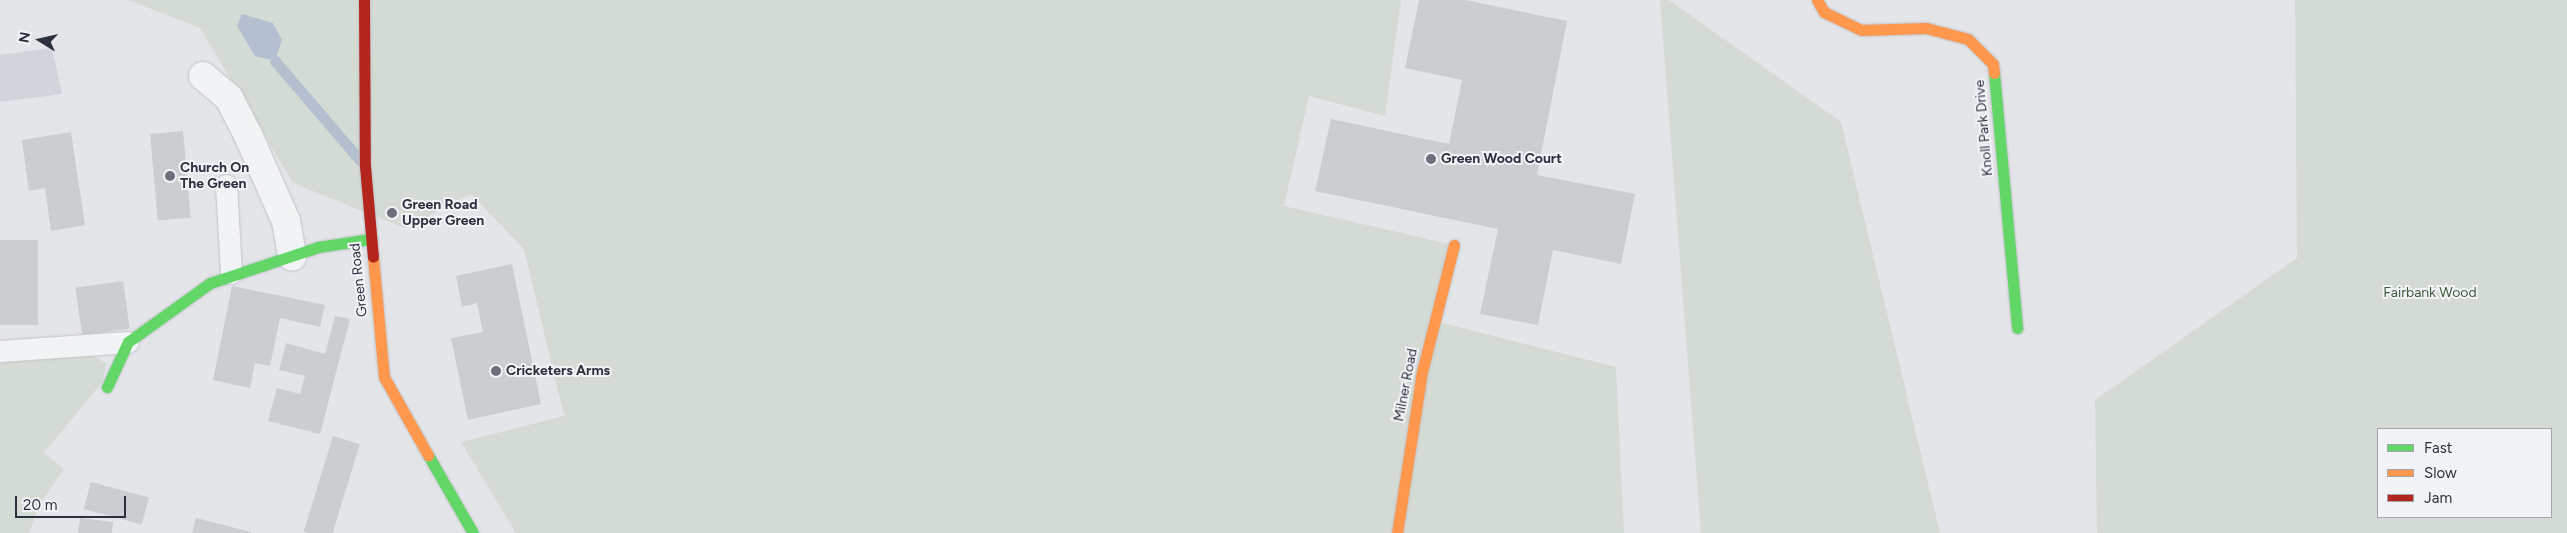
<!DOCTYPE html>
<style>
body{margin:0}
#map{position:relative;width:2567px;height:533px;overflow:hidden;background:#e3e5e8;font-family:Figtree,sans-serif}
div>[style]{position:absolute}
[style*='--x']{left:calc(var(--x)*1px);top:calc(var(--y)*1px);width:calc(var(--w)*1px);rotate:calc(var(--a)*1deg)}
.built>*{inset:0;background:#d2d4db}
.green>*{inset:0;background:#d3dbd4}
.water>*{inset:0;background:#b4c0d0}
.stream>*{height:11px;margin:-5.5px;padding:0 5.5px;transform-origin:5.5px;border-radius:5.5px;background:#b4c0d0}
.building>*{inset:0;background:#cbcdd0;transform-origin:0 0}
.roads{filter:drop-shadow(0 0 1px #c1c3c6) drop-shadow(0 0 1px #c1c3c6)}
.lane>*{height:21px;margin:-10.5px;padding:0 10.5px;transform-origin:10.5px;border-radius:10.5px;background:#f2f3f4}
.street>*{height:28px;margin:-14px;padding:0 14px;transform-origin:14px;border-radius:14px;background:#f2f3f4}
.fast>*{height:11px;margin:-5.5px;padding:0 5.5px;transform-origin:5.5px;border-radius:5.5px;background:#63d668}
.slow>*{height:11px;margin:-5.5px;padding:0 5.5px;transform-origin:5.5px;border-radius:5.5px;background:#ff974d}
.jam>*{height:11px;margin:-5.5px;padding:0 5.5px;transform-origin:5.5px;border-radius:5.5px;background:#b3261e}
.dots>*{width:14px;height:14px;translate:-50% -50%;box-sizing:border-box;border:2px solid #f1f3f6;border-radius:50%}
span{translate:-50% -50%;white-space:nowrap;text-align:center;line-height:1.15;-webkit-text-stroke:4px #f1f3f6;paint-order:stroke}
.street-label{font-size:14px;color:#2b313f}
.poi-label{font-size:14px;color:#2b313f;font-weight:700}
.left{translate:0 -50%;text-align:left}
.park-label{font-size:14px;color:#3e5a39}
.legend{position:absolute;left:2377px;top:428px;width:175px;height:90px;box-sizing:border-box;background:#f1f3f6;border:1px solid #a2a5ad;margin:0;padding:6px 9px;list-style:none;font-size:15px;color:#2b313f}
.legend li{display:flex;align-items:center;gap:10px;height:25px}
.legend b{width:25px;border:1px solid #a2a5ad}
.north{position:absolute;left:15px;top:15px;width:50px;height:50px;-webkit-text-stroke:4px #f1f3f6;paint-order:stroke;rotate:280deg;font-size:14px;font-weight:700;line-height:20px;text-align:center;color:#2b313f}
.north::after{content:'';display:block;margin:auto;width:18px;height:22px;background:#2b313f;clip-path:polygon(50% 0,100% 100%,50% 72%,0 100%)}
.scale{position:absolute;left:15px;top:496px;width:111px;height:22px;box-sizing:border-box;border:2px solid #2b313f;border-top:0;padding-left:6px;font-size:15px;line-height:18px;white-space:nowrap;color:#2b313f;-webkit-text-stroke:4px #f1f3f6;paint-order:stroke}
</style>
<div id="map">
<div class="built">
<div style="clip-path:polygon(52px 48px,62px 94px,0 102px,0 55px)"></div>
</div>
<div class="green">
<div style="clip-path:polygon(128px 0,1401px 0,1385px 116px,1309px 96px,1284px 206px,1454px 245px,1434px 321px,1616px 367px,1624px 533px,516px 533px,461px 442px,564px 416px,524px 249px,471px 194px,405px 228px,293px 183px,200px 28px)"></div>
<div style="clip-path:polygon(1660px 0,1669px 0,1841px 122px,1940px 533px,1701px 533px)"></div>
<div style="clip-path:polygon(evenodd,2295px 0,2567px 0,2567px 533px,2097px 533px,2095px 400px,2297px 258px,2295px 0,2378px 429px,2551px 429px,2551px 517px,2378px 517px,2378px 429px)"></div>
<div style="clip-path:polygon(88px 353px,106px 363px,103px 381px,44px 453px,64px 469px,39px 505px,29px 533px,0 533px,0 363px)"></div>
</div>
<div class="water">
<div style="clip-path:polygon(242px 14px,273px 23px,282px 40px,275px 61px,255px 56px,237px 26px)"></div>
</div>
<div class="stream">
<div style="--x:275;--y:61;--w:130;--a:49.4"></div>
</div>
<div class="building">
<div style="clip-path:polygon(1419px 0,1465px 0,1567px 21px,1537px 175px,1635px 194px,1621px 264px,1553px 250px,1538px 325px,1480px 314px,1498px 229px,1315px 191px,1331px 119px,1449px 144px,1462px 80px,1405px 68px)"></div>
<div style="left:183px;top:131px;width:87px;height:33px;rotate:85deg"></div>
<div style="clip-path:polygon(71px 132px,85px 225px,51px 231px,45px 188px,29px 191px,22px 140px)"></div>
<div style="left:0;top:240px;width:38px;height:85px"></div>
<div style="clip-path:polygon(512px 264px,541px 404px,468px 420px,451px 338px,483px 332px,477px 303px,462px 307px,456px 276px)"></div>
<div style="left:123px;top:281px;width:48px;height:48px;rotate:82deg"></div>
<div style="clip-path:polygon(232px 286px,325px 305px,320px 327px,280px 318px,270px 366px,255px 363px,250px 388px,213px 380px)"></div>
<div style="clip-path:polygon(335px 316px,350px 319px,320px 434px,268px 421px,277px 388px,300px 394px,305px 376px,279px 370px,286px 343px,325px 354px)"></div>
<div style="left:333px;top:436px;width:28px;height:100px;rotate:17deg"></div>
<div style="left:91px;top:482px;width:60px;height:28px;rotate:15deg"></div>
<div style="clip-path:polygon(80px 518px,113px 522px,112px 533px,78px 533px)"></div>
<div style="clip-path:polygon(196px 518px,251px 532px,251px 533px,192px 533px)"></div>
</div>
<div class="roads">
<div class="lane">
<div style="--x:226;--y:185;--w:88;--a:86.7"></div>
<div style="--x:0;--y:351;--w:128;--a:-4"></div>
</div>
<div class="street">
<div style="--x:203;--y:76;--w:34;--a:40"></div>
<div style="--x:229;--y:98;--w:42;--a:62.8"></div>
<div style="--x:248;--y:135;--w:94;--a:66.2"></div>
<div style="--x:286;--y:221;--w:36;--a:80"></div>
</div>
<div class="fast">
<div style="--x:1994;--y:73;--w:256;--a:84.8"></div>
<div style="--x:107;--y:387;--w:50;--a:-65"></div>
<div style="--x:128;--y:342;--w:101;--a:-35.7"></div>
<div style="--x:210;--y:283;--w:114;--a:-18.4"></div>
<div style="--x:318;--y:247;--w:53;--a:-8.7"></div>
<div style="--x:428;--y:455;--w:90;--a:60"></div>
</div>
<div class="slow">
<div style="--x:1817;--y:0;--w:14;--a:60"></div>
<div style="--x:1824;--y:12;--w:41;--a:25.9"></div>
<div style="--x:1861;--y:30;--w:65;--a:-1.8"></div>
<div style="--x:1926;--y:28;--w:43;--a:14.7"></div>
<div style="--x:1968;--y:39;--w:35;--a:45"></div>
<div style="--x:1993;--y:64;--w:9;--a:84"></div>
<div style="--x:373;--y:257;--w:121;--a:84.8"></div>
<div style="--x:384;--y:377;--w:90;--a:60.6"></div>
<div style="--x:1397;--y:533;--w:163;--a:-81.2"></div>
<div style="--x:1422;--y:372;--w:131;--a:-75.9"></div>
</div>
<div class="jam">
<div style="--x:364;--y:0;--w:166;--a:89.7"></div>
<div style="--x:365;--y:166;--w:91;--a:85"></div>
</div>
</div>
<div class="dots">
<div style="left:1431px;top:159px;background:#6b707a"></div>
<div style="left:170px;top:176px;background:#6b707a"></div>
<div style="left:392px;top:213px;background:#6b707a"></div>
<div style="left:496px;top:371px;background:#6b707a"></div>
</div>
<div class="street-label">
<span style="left:1984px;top:128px;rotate:-95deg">Knoll Park Drive</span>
<span style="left:359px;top:280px;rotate:-96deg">Green Road</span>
<span style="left:1406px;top:385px;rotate:-79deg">Milner Road</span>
</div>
<div class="poi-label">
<span class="left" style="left:1441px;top:159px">Green Wood Court</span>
<span class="left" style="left:180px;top:176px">Church On<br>The Green</span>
<span class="left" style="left:402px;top:213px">Green Road<br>Upper Green</span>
<span class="left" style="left:506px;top:371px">Cricketers Arms</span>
</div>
<div class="park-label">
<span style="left:2430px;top:293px">Fairbank Wood</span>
</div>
<ul class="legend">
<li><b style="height:6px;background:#63d668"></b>Fast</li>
<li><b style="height:6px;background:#ff974d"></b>Slow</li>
<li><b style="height:6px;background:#b3261e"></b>Jam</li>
</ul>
<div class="north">N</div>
<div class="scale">20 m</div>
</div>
